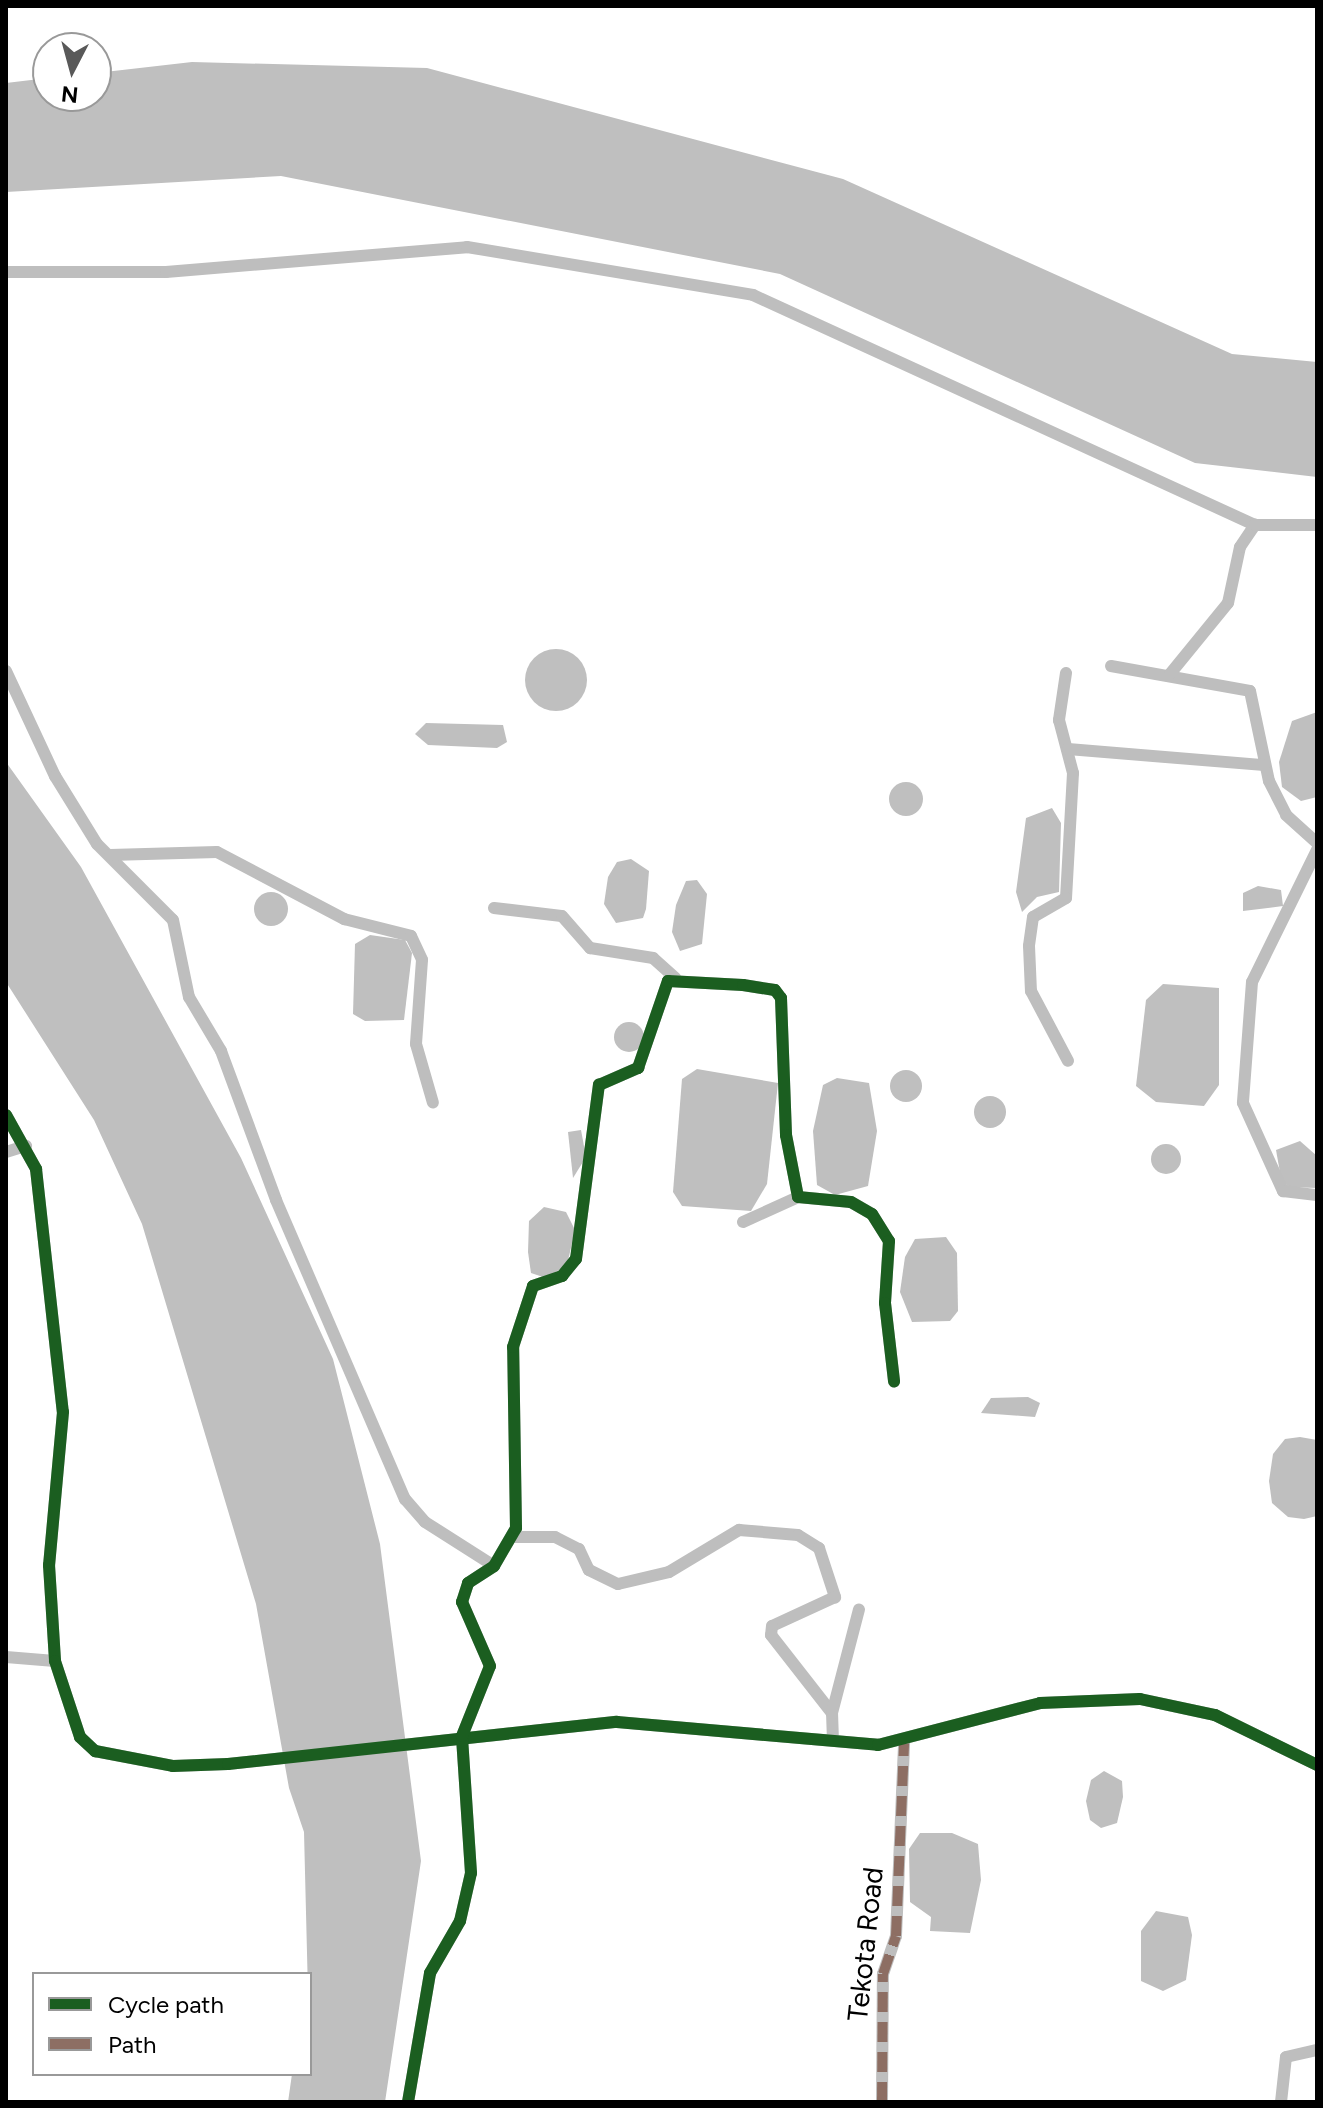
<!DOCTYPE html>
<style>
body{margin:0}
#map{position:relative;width:1323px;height:2108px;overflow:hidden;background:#fff;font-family:Figtree,sans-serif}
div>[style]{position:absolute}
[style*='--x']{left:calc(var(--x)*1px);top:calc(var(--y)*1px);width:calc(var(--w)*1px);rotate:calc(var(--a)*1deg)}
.water>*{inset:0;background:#bfbfbf}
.round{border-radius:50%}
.minor>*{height:12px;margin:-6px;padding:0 6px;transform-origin:6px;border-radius:6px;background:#bebebe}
.quiet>*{height:10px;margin-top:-5px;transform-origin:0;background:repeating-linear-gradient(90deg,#8d6e63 0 20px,transparent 0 30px)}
.cycleway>*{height:12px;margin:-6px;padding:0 6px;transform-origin:6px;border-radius:6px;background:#1b5e20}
span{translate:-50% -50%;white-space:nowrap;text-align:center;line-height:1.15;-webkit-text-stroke:6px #fff;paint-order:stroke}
.street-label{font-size:28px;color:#000}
.frame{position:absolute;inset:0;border:8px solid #000;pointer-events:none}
.legend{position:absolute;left:32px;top:1972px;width:280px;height:104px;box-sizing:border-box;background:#fff;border:2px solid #999;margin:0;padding:10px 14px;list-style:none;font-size:24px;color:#000}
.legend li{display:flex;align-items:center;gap:16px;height:40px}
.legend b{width:40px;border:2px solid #999}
.north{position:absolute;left:32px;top:32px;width:80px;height:80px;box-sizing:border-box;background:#fff;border:2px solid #999;border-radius:50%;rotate:186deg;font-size:22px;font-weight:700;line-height:32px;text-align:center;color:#000}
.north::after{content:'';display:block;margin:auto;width:28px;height:36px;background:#595959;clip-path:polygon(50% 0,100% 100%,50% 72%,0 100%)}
</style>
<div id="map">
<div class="water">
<div style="clip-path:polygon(192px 62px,427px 68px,843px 179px,1232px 354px,1317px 362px,1317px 477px,1195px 463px,780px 274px,281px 176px,6px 192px,6px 83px,48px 78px,48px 96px,96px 96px,96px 73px)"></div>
<div class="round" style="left:525px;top:649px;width:62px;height:62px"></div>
<div style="clip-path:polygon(1317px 712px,1317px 797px,1301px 801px,1282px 787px,1279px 762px,1292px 721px)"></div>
<div style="clip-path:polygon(426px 723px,503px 725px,507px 742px,497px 748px,428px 745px,415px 734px)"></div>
<div style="clip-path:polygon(6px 762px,81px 867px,241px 1158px,333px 1359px,380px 1544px,421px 1861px,385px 2102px,288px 2102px,292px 2074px,310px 2074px,304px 1832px,289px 1788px,256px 1604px,142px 1224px,94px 1120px,6px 982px)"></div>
<div class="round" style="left:889px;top:782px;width:34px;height:34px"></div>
<div style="clip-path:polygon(1052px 808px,1061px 823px,1059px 892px,1037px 897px,1022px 912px,1016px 892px,1026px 818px)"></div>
<div style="clip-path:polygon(631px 859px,649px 871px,646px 909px,643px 918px,616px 923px,604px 904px,608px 877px,617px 862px)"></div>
<div style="clip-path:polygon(697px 880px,707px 894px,702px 944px,680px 951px,672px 932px,676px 905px,686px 881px)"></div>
<div style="clip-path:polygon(1258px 886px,1281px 890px,1283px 906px,1243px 911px,1243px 893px)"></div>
<div class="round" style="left:254px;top:892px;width:34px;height:34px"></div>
<div style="clip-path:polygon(370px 935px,405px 940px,412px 953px,404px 1020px,365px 1021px,353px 1014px,355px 944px)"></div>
<div style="clip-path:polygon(1163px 984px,1219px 988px,1219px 1085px,1204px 1106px,1156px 1102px,1136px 1086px,1146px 1000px)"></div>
<div class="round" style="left:614px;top:1022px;width:30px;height:30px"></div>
<div style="clip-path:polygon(697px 1069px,778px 1083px,767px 1184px,751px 1211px,682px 1206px,673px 1192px,682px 1079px)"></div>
<div class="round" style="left:890px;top:1070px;width:32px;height:32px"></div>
<div style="clip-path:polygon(837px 1078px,869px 1083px,877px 1131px,868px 1186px,835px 1195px,817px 1185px,813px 1131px,823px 1085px)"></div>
<div class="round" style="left:974px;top:1096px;width:32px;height:32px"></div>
<div style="clip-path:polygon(581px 1130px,586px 1157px,573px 1178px,568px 1132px)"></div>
<div style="clip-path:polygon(1300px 1141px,1317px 1156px,1317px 1188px,1288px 1187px,1281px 1178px,1276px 1150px)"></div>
<div class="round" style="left:1151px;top:1144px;width:30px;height:30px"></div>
<div style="clip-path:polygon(544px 1207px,566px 1212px,575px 1230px,567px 1265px,546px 1278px,531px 1273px,528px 1252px,529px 1221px)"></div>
<div style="clip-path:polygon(946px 1237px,957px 1253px,958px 1311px,950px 1321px,912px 1322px,900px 1292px,905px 1257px,915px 1239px)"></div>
<div style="clip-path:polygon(1028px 1397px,1040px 1403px,1035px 1417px,981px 1413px,991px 1398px)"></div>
<div style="clip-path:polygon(1300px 1437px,1317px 1440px,1317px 1516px,1304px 1519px,1288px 1517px,1272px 1503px,1269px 1481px,1273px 1454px,1285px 1439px)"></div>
<div style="clip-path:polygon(1104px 1771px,1122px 1781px,1123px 1797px,1117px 1823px,1101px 1828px,1090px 1820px,1086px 1801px,1091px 1780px)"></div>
<div style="clip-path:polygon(920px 1833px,952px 1833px,978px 1844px,981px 1880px,970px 1933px,930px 1931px,931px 1917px,910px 1902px,909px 1849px)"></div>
<div style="clip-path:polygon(1156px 1911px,1188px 1917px,1192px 1935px,1186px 1980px,1163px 1991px,1141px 1981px,1141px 1931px)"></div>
</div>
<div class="minor">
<div style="--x:6;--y:272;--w:160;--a:0"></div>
<div style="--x:166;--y:272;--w:302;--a:-4.7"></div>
<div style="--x:467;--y:247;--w:290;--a:9.5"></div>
<div style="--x:753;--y:295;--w:552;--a:24.62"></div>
<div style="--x:1111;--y:666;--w:141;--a:10.2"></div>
<div style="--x:1250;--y:691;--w:92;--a:78.1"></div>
<div style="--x:1269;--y:781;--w:38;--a:63"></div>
<div style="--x:1286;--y:815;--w:42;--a:42.1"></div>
<div style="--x:6;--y:671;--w:116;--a:65"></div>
<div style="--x:55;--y:776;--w:80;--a:58.3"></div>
<div style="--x:97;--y:844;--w:107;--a:45"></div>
<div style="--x:173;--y:920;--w:79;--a:78.3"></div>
<div style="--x:189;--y:997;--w:63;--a:59.3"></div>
<div style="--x:221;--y:1051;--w:159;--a:69.7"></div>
<div style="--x:276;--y:1200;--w:326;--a:66.7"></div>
<div style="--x:405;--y:1499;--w:30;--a:49"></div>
<div style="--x:425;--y:1522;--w:82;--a:32.5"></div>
<div style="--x:1066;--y:673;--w:48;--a:98.5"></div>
<div style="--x:1059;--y:720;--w:55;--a:75.2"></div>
<div style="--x:1073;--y:773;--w:125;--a:93.2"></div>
<div style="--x:1066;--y:898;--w:38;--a:150"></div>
<div style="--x:1033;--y:917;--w:29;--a:98"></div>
<div style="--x:1029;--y:946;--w:45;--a:87.5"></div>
<div style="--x:1031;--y:991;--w:79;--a:62.1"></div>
<div style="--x:1170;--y:674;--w:92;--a:-50.8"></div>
<div style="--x:1228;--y:603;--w:57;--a:-77.9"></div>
<div style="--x:1240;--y:547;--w:27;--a:-56"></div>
<div style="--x:1255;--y:525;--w:62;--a:0"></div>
<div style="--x:1068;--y:749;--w:197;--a:4.7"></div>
<div style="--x:1317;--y:850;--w:147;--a:116.2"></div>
<div style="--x:1252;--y:982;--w:121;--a:94.3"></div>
<div style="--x:1243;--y:1103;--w:97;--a:65.6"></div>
<div style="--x:1283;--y:1191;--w:34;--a:7"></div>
<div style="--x:110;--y:855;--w:107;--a:-1.6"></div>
<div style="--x:217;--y:852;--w:144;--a:27.8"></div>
<div style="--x:344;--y:919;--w:69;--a:14.2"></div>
<div style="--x:411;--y:936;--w:26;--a:65"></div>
<div style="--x:422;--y:960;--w:84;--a:94.1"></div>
<div style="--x:416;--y:1044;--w:61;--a:73.9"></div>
<div style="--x:494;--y:908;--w:68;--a:6.7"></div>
<div style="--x:562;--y:916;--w:43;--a:48.8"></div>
<div style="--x:590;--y:948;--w:64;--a:9"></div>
<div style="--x:653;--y:958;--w:30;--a:42"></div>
<div style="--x:6;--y:1115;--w:62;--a:60.9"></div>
<div style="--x:36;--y:1169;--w:244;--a:83.7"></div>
<div style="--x:63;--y:1412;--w:154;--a:95.2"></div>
<div style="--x:49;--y:1565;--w:96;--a:86.4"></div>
<div style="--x:55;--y:1661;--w:80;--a:71.8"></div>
<div style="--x:80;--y:1737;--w:21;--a:43"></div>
<div style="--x:95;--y:1751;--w:79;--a:10.9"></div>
<div style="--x:173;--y:1766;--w:55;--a:-2.1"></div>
<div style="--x:228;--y:1764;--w:391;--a:-6.2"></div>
<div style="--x:617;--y:1722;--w:262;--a:5"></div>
<div style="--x:878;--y:1745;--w:167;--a:-14.5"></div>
<div style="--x:1040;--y:1703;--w:100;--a:-2.3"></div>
<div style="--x:1140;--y:1699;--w:77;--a:12"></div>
<div style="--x:1215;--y:1715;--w:114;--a:26.1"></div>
<div style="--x:6;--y:1152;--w:21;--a:-17"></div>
<div style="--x:743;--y:1222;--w:60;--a:-24.4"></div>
<div style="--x:512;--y:1537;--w:43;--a:0"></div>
<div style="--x:555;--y:1537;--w:27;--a:27"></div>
<div style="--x:579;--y:1549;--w:23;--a:65"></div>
<div style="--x:589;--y:1570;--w:32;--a:26"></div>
<div style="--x:618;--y:1584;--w:52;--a:-13.2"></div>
<div style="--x:669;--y:1572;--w:82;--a:-31"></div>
<div style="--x:739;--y:1530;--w:59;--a:4.8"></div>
<div style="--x:798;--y:1535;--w:25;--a:32"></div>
<div style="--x:819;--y:1548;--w:52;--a:71.9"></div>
<div style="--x:835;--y:1597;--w:69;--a:155.3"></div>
<div style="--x:772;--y:1626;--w:9;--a:96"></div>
<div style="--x:771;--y:1635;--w:99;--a:52"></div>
<div style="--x:6;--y:1657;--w:49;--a:4.7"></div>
<div style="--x:833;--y:1741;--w:28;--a:-92"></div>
<div style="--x:832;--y:1713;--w:107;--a:-75.4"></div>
<div style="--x:408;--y:2102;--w:131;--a:-80.3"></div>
<div style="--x:430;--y:1973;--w:60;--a:-60"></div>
<div style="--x:460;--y:1921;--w:49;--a:-77.1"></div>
<div style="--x:471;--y:1873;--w:137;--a:-93.8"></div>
<div style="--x:462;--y:1736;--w:75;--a:-68.2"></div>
<div style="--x:490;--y:1666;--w:70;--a:-113.6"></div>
<div style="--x:462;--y:1602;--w:20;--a:-72"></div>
<div style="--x:468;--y:1583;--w:31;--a:-33"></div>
<div style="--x:494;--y:1566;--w:44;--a:-59.9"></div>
<div style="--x:516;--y:1528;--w:181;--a:-90.9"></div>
<div style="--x:513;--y:1347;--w:64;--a:-71.8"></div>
<div style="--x:533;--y:1286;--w:31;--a:-19"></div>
<div style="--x:562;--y:1276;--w:22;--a:-51"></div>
<div style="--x:576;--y:1259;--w:176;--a:-82.5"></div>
<div style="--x:599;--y:1085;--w:43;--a:-23.6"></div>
<div style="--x:638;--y:1068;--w:92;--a:-71"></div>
<div style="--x:668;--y:981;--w:75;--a:3.1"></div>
<div style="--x:743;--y:985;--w:32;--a:9"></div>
<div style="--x:775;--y:990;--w:10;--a:53"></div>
<div style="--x:781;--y:998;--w:137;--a:87.9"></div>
<div style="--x:786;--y:1135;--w:63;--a:79"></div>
<div style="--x:798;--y:1197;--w:53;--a:5.4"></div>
<div style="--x:851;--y:1202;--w:24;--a:30"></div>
<div style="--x:872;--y:1214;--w:32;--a:58"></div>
<div style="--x:889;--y:1241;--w:62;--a:93.7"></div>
<div style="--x:885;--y:1303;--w:79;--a:83.4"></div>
<div style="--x:882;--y:2102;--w:128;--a:-89.6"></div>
<div style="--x:883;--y:1974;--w:40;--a:-71.1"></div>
<div style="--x:896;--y:1936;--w:193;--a:-87.6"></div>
<div style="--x:1281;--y:2102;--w:45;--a:-83.7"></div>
<div style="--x:1286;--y:2057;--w:32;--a:-13"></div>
</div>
<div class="quiet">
<div style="--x:882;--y:2102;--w:128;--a:-89.6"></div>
<div style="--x:883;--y:1974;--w:40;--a:-71.1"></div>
<div style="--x:896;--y:1936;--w:193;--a:-87.6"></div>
</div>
<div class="cycleway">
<div style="--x:6;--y:1115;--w:62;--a:60.9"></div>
<div style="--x:36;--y:1169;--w:244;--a:83.7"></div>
<div style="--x:63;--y:1412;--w:154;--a:95.2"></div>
<div style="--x:49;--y:1565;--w:96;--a:86.4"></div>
<div style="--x:55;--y:1661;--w:80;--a:71.8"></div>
<div style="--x:80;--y:1737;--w:21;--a:43"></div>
<div style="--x:95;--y:1751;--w:79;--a:10.9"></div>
<div style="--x:173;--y:1766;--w:55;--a:-2.1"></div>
<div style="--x:228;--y:1764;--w:391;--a:-6.2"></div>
<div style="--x:617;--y:1722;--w:262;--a:5"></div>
<div style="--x:878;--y:1745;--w:167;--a:-14.5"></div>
<div style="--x:1040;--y:1703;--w:100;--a:-2.3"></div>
<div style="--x:1140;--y:1699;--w:77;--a:12"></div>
<div style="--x:1215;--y:1715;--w:114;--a:26.1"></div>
<div style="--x:408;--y:2102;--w:131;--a:-80.3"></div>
<div style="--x:430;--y:1973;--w:60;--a:-60"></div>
<div style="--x:460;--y:1921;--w:49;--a:-77.1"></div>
<div style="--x:471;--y:1873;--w:137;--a:-93.8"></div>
<div style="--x:462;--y:1736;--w:75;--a:-68.2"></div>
<div style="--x:490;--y:1666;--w:70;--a:-113.6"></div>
<div style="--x:462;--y:1602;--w:20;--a:-72"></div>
<div style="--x:468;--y:1583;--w:31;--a:-33"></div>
<div style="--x:494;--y:1566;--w:44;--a:-59.9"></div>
<div style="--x:516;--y:1528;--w:181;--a:-90.9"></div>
<div style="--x:513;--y:1347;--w:64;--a:-71.8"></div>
<div style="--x:533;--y:1286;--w:31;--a:-19"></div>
<div style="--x:562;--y:1276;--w:22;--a:-51"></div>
<div style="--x:576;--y:1259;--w:176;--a:-82.5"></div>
<div style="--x:599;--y:1085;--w:43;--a:-23.6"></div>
<div style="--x:638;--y:1068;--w:92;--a:-71"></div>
<div style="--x:668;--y:981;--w:75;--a:3.1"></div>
<div style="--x:743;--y:985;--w:32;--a:9"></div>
<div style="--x:775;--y:990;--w:10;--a:53"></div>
<div style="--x:781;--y:998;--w:137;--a:87.9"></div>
<div style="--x:786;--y:1135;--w:63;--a:79"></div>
<div style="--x:798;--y:1197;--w:53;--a:5.4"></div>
<div style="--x:851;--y:1202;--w:24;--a:30"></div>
<div style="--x:872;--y:1214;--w:32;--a:58"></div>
<div style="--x:889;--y:1241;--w:62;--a:93.7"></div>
<div style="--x:885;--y:1303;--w:79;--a:83.4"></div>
</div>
<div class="street-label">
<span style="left:865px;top:1944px;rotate:-84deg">Tekota Road</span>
</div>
<div class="frame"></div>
<ul class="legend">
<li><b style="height:10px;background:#1b5e20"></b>Cycle path</li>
<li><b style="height:10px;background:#8d6e63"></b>Path</li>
</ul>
<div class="north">N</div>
</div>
